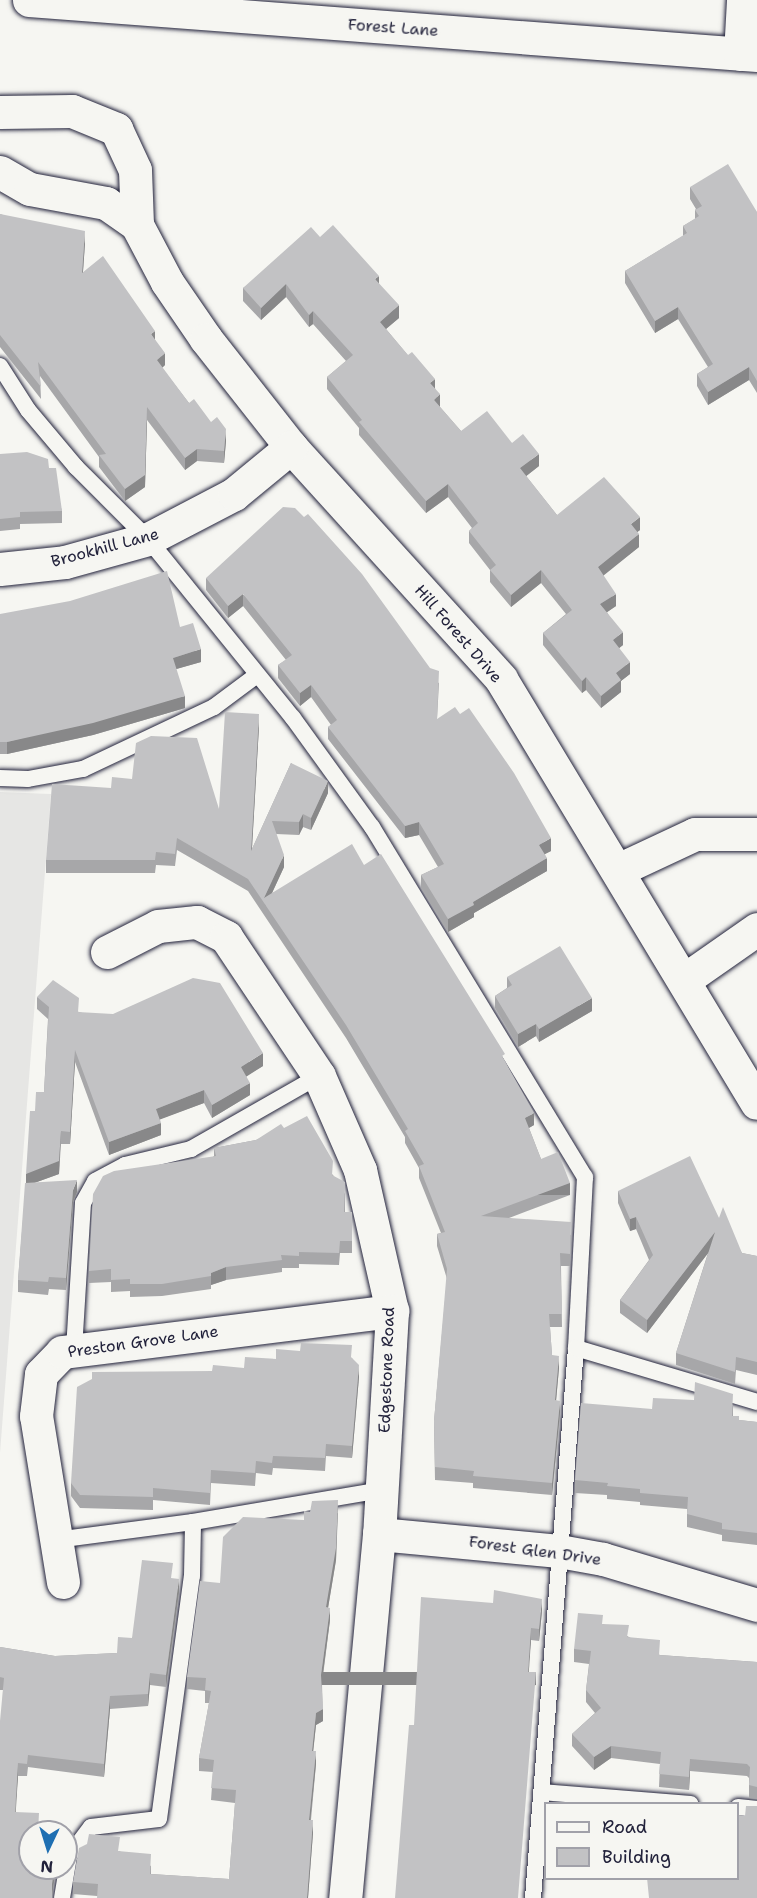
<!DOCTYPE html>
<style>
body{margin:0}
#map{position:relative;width:757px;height:1898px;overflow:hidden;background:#f6f6f2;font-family:"Shantell Sans",sans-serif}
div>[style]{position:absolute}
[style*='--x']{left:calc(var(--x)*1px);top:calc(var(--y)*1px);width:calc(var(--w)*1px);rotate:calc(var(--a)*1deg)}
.built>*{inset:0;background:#e6e6e4}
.roads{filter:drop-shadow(0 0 2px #22223b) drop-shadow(0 0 2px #22223b)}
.service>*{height:16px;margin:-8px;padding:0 8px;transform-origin:8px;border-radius:8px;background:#f6f6f2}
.minor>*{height:33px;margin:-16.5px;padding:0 16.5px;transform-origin:16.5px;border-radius:16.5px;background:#f6f6f2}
.secondary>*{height:33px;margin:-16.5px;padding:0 16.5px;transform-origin:16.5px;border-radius:16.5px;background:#f6f6f2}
.wall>*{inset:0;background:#a7a7a9}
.shaded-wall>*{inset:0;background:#888889;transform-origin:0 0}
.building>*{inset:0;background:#c2c2c4}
span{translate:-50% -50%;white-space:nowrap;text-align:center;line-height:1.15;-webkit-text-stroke:5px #f6f6f2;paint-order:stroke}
.street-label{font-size:16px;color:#22223b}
.legend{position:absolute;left:544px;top:1802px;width:195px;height:78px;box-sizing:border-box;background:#f6f6f2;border:2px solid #a1a1a9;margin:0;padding:8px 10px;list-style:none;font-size:18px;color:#22223b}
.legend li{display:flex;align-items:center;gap:12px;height:30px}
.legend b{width:30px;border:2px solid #a1a1a9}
.north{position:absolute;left:18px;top:1820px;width:60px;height:60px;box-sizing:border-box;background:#f6f6f2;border:2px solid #a1a1a9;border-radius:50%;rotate:184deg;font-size:16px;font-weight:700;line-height:24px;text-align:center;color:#22223b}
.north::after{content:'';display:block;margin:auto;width:21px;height:27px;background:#1f6fb2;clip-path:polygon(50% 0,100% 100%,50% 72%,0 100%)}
</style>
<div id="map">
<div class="built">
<div style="clip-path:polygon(0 792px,51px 794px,0 1453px)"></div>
</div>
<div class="roads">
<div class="service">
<div style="--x:0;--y:366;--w:52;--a:57.5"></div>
<div style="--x:28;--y:410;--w:75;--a:49.9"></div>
<div style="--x:76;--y:467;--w:102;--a:45"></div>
<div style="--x:148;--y:539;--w:230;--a:51"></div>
<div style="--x:293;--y:718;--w:135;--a:54.1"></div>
<div style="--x:372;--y:827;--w:410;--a:58.7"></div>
<div style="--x:585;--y:1177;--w:171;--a:93"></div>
<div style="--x:576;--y:1348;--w:552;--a:94.47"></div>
<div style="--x:0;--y:778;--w:28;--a:2"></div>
<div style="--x:28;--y:779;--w:56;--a:-10.3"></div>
<div style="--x:83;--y:769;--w:145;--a:-25.3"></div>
<div style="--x:214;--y:707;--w:54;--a:-36.7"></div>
<div style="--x:576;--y:1348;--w:189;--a:16.6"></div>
<div style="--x:74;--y:1350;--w:147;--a:-86.5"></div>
<div style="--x:83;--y:1203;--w:25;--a:-61"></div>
<div style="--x:95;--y:1181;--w:34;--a:-28"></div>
<div style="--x:125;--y:1165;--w:68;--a:-13.6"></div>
<div style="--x:191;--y:1149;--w:147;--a:-29.7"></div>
<div style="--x:56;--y:1540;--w:138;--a:-7.5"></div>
<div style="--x:193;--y:1522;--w:192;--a:-9.6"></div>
<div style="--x:541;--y:1792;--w:150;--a:4.6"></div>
<div style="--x:738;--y:1807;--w:19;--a:6"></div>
<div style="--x:62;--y:1898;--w:43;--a:-80.5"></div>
<div style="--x:69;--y:1856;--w:36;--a:-53"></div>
<div style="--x:91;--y:1827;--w:68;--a:-6.7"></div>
<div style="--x:159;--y:1819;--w:245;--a:-82.3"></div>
<div style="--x:192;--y:1576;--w:54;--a:-88.9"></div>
</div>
<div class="minor">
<div style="--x:0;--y:112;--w:72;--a:-0.8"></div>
<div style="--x:72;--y:111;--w:48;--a:22.2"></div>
<div style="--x:116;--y:129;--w:45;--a:65.1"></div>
<div style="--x:135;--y:170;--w:55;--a:87.9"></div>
<div style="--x:137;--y:225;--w:64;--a:62.2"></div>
<div style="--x:167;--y:282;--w:69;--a:55.6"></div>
<div style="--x:206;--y:339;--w:137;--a:51.8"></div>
<div style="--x:291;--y:447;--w:313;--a:47.8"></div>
<div style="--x:501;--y:679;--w:495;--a:58.9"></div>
<div style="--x:0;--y:172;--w:34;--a:30"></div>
<div style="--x:30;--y:189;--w:77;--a:10.4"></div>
<div style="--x:106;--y:203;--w:38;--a:35"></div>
<div style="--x:0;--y:569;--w:65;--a:-6.1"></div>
<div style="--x:65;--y:562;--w:86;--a:-15.5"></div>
<div style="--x:148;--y:539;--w:97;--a:-27.6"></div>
<div style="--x:234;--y:494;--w:74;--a:-39.5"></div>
<div style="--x:618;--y:870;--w:85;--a:-25.1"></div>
<div style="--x:695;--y:834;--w:62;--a:0"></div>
<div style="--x:107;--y:952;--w:57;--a:-27"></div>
<div style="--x:158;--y:926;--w:39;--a:-6"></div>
<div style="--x:197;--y:922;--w:33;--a:27"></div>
<div style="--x:226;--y:937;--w:167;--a:56.2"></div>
<div style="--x:319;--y:1076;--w:103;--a:66.4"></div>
<div style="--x:360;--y:1170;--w:145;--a:77.2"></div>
<div style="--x:392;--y:1311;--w:223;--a:93.3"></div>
<div style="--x:379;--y:1534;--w:366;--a:95.3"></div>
<div style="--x:684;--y:980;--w:89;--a:-34.9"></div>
<div style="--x:379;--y:1534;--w:181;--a:5.4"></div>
<div style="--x:559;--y:1551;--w:45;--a:10.3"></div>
<div style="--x:603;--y:1559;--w:161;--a:16.6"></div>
<div style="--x:63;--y:1582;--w:168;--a:-99.2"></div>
<div style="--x:36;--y:1416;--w:42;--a:-83.2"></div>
<div style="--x:41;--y:1374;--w:30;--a:-46"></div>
<div style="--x:62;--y:1352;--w:333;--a:-7.1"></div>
</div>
<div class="secondary">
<div style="--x:29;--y:0;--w:730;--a:4.32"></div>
<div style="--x:740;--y:54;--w:54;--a:-86.8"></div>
</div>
</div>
<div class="wall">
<div style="clip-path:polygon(690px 187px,757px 212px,757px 393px,749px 380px,708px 405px,697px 386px,697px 374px,708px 367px,678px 319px,655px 333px,625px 283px,625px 271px,683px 236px,683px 226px,695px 219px,695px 210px,696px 209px,690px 199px)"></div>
<div style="clip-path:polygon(0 214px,85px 243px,83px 272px,155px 340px,165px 365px,162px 368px,189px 403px,226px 441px,224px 463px,197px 461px,185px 470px,147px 420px,145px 487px,125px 501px,99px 467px,99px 457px,40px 376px,41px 399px,0 347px)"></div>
<div style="clip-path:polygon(320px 237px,379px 284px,399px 318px,386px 329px,435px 388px,440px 407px,461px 431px,512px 443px,539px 466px,526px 476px,557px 515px,640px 530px,637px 532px,639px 547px,603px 575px,616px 606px,607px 612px,623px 645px,619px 648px,630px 674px,621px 681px,621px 692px,601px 708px,586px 690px,582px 693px,543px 645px,543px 633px,566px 614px,541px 583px,511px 607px,490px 582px,490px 570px,469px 543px,469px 531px,472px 528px,448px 497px,426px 513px,359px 435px,359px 428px,327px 389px,327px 377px,346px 361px,313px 324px,309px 327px,286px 297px,261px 320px,243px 301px,243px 288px)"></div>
<div style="clip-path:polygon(0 454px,49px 468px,62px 511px,62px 523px,20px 524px,20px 529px,0 531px)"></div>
<div style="clip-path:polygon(206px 578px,439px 683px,437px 719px,551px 851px,545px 854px,547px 871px,474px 913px,474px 917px,448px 932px,421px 888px,421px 875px,438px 867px,419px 835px,405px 838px,328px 739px,328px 727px,331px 725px,311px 697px,300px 706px,278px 678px,278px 665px,286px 660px,243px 606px,228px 618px,206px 590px)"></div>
<div style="clip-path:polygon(0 611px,0 614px,180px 627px,201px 662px,176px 669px,185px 708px,93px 735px,7px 754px,0 754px)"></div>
<div style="clip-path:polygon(259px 726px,252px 849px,291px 763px,328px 793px,311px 830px,303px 827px,299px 835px,276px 834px,284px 867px,272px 893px,364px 865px,505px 1061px,534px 1125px,529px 1128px,541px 1159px,570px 1195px,509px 1218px,571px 1235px,570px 1266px,561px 1266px,562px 1327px,550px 1327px,552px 1355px,559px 1368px,556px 1400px,560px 1413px,552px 1495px,473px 1488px,473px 1483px,435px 1480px,434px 1421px,447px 1279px,437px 1246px,437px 1234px,441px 1233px,419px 1178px,419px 1168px,405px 1143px,405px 1137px,346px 1038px,248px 891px,177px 850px,175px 866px,156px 865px,155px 873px,46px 873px,46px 860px,219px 809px)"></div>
<div style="clip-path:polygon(507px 977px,592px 1011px,539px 1042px,536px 1036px,518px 1047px,495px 1008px,495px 996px,507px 988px)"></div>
<div style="clip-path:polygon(37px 997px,79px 1012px,263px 1066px,246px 1076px,250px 1095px,212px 1118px,204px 1103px,160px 1119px,161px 1135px,109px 1155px,75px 1062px,70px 1144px,61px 1144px,59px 1174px,34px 1183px,77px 1192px,73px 1202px,66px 1290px,49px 1289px,48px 1295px,18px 1292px,18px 1280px,26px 1183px,35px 1111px,44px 1092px,48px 1019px,37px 1009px)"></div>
<div style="clip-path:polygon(284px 1128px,333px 1175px,345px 1194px,345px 1212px,352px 1212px,352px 1253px,340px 1253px,339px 1265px,299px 1264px,299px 1268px,282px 1268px,282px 1272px,226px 1280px,211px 1285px,211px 1289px,162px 1296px,130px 1297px,130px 1291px,111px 1292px,111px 1282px,89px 1283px,89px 1271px,214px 1156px,214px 1148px,256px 1140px)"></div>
<div style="clip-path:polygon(618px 1191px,719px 1218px,742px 1253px,757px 1256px,757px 1375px,736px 1370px,735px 1384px,676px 1365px,676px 1353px,708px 1253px,647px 1333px,620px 1313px,620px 1300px,649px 1260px,636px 1229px,630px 1231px,618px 1203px)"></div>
<div style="clip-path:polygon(352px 1358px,359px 1377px,352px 1458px,326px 1456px,325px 1471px,273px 1468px,272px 1475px,256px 1473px,255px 1486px,211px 1483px,210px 1505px,153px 1500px,153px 1510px,80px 1508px,71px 1496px,71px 1483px,212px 1371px,244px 1368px,276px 1359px)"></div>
<div style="clip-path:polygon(733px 1406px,733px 1416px,739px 1420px,757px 1422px,757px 1545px,722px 1541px,722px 1535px,687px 1527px,687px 1509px,640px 1505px,640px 1502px,607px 1499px,607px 1495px,575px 1493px,575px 1480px,652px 1409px)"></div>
<div style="clip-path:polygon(338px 1513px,336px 1560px,328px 1608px,330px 1620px,322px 1684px,323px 1721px,316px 1725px,313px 1751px,316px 1764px,311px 1820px,313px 1833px,308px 1898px,97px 1896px,73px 1894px,73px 1882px,119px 1851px,151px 1866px,151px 1874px,229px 1879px,235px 1803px,211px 1800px,213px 1772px,199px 1771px,199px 1758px,209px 1703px,205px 1703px,205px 1691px,187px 1689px,187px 1677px,220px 1583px,304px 1520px)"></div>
<div style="clip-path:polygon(173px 1579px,179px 1592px,166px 1687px,150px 1685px,148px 1706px,110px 1709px,104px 1777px,28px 1767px,27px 1776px,18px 1776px,15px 1812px,39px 1825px,30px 1868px,56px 1868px,52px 1894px,0 1898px,3px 1690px,0 1690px,0 1647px,55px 1656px,117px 1653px,132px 1638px)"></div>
<div style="clip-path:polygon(542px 1611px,539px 1641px,531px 1640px,528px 1672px,536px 1685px,414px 1725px)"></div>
<div style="clip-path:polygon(603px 1624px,629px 1637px,660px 1655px,757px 1662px,757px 1799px,749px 1798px,749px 1778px,747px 1776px,690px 1771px,689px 1790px,659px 1787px,660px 1764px,611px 1758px,594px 1770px,572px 1746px,572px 1734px,595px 1713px,586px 1702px,586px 1690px,589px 1664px,574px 1662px,574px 1649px)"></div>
</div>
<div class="shaded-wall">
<div style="clip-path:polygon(85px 231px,85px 243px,82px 285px,82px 273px)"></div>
<div style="clip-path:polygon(379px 276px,379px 288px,375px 279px)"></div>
<div style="clip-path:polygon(286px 284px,286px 297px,261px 320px,261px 308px)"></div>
<div style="clip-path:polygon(399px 305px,399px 318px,380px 334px,380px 322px)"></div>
<div style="clip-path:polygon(678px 307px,678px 319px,655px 333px,655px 321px)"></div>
<div style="clip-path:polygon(313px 311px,313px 324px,309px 327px,309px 315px)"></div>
<div style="clip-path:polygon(155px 331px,155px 343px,151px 334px)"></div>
<div style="clip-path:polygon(165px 353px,165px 365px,157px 372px,157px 360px)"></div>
<div style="clip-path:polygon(749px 367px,749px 380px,708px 405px,708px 392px)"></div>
<div style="clip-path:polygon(435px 379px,435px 391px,430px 383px)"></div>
<div style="clip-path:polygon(440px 394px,440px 407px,434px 400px)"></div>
<div style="clip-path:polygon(147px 420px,145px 487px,125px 501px,125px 489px)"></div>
<div style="clip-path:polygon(226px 429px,226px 441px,224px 463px,224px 451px)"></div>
<div style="clip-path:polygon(197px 449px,197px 461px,185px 470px,185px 458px)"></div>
<div style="clip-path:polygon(539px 454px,539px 466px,520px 481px,520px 468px)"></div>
<div style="clip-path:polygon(448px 484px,448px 497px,426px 513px,426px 501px)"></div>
<div style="clip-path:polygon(640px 517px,640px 530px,631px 537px,631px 524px)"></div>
<div style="clip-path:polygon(639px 534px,639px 547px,598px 580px,598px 567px)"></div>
<div style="clip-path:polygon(541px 570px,541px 583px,511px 607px,511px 595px)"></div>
<div style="clip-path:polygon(243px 594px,243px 606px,228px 618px,228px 606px)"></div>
<div style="clip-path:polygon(616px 594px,616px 606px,600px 617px,600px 604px)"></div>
<div style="clip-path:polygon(623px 632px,623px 645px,613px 653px,613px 640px)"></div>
<div style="clip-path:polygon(201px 649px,201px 662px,173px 670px,173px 658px)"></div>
<div style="clip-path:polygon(630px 662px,630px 674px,621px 681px,621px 692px,601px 708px,601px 696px,616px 673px)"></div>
<div style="clip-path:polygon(586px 677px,586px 690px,582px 693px,582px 681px)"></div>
<div style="clip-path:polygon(311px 685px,311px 697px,300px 706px,300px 693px)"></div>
<div style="clip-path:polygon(185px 696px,185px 708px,93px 735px,7px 754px,7px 742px)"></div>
<div style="clip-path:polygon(259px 714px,259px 726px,251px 864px,251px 851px)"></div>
<div style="clip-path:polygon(328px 781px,328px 793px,311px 830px,311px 818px)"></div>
<div style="clip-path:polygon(303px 814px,303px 827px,299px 835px,299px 822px)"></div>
<div style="clip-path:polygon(419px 822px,419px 835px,405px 838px,405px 826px)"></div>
<div style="clip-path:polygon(551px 838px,551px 851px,539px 857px,539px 845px)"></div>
<div style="clip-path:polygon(284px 855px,284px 867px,266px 906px,264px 898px)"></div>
<div style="clip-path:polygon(547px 858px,547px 871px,474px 913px,474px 917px,448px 932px,448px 919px,473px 902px)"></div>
<div style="clip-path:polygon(592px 998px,592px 1011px,539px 1042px,539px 1029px)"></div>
<div style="clip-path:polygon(536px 1024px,536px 1036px,518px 1047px,518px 1034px)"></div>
<div style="clip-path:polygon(75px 1050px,75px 1062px,70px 1144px,70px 1132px)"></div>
<div style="clip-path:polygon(263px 1053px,263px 1066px,241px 1080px,241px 1067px)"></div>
<div style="clip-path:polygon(250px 1083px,250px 1095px,212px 1118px,212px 1105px)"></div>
<div style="clip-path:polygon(204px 1090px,204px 1103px,156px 1121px,156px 1109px)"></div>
<div style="clip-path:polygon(534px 1113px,534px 1125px,525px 1130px,525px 1118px)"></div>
<div style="clip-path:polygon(161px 1123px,161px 1135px,109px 1155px,109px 1142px)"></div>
<div style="clip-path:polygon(61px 1131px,59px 1174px,26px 1186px,26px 1174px)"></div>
<div style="clip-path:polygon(77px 1180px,77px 1192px,73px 1202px,66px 1290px,66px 1278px,73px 1190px)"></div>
<div style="left:570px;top:1183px;width:12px;height:95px;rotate:90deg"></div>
<div style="clip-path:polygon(636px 1217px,636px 1229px,630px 1231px,630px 1219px)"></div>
<div style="clip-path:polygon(715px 1232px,715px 1244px,647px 1333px,647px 1320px)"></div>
<div style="clip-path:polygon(226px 1267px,226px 1280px,211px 1285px,211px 1273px)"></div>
<div style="clip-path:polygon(559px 1356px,559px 1368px,555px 1413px,555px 1400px)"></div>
<div style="clip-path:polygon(359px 1365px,359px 1377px,352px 1458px,352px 1446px)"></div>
<div style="clip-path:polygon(560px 1401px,560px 1413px,552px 1495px,552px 1483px)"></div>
<div style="clip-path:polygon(338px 1500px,336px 1560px,326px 1620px,326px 1607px)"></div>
<div style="clip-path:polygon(179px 1579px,179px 1592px,166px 1687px,166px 1675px)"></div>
<div style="clip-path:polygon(542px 1599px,542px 1611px,539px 1641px,539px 1629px)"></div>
<div style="clip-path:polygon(330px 1608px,330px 1620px,321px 1688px,321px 1675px)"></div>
<div style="clip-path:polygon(531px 1628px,531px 1640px,528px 1684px,528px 1672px)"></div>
<div style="left:536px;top:1672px;width:13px;height:227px;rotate:90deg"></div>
<div style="clip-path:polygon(150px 1673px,150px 1685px,148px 1706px,148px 1694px)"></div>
<div style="clip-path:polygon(110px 1696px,110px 1709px,104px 1777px,104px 1764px)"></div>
<div style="clip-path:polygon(323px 1709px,323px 1721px,316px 1725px,312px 1763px,312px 1751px,316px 1713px)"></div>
<div style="clip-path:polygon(611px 1746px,611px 1758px,594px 1770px,594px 1757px)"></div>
<div style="clip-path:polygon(316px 1751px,316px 1764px,309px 1832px,309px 1820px)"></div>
<div style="clip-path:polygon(690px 1759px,690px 1771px,689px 1790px,689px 1777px)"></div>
<div style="clip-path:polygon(18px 1763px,18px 1776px,15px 1824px,15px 1812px)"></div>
<div style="clip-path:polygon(313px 1820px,313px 1833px,308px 1898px,307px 1898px)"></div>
<div style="clip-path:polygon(54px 1868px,56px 1868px,52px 1896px,52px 1884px)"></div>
</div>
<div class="building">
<div style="clip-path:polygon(728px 164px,757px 212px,757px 381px,749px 367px,708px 392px,697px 374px,713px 364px,678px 307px,655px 321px,625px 271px,687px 233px,683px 226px,699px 216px,695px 210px,702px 206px,690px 187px)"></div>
<div style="clip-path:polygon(0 214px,85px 231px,82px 273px,103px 256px,155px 331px,151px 334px,165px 353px,157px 360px,189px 403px,194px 399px,211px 422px,217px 417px,226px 429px,224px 451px,197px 449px,185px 458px,147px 407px,145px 475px,125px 489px,99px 455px,106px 454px,38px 362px,41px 387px,0 335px)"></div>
<div style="clip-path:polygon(333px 225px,379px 276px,375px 279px,399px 305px,380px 322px,408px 355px,412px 352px,435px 379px,430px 383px,440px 394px,434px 400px,461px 431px,487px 411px,512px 443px,523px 434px,539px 454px,520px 468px,557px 515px,604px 477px,640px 517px,631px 524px,639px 534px,598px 567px,616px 594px,600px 604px,623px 632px,613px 640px,630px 662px,616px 673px,621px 680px,601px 696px,586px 677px,582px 681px,543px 633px,572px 610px,541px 570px,511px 595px,490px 570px,496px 565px,469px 531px,478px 523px,448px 484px,426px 501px,359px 422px,362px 420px,327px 377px,353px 355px,313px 311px,309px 315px,286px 284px,261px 308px,243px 288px,311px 227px,320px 237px)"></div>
<div style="clip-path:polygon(27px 452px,48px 459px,49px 468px,56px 468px,62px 511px,20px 512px,20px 517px,0 519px,0 454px)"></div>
<div style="clip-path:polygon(283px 507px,295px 508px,304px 517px,308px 514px,362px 574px,430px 668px,439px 671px,437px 719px,455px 707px,460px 714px,469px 708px,514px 773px,551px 838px,539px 845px,547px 858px,473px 902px,474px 905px,448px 919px,421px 875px,444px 864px,419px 822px,405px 826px,328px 727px,337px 720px,311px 685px,300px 693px,278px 665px,292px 655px,243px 594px,228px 606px,206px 578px)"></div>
<div style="clip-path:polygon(167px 571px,180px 627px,193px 623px,201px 649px,173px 658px,185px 696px,93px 723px,7px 742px,0 742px,0 611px,0 614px,70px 601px)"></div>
<div style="clip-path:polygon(225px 712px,259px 714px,251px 851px,291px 763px,328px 781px,311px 818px,303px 814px,299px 822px,272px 821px,284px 855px,264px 898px,352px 844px,364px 865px,381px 854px,505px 1054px,502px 1056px,534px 1113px,525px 1118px,541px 1159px,558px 1152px,570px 1183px,481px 1216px,571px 1222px,570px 1254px,560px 1253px,562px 1314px,549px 1314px,552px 1355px,559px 1356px,555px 1400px,560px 1401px,552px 1483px,473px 1476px,474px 1471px,435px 1467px,434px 1421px,447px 1269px,437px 1234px,445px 1232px,419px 1166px,424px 1164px,405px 1131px,408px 1129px,346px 1025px,248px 879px,177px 838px,175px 854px,156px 852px,155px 860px,46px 860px,52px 784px,111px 788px,112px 777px,132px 779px,136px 743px,151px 736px,197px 738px,219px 809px)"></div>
<div style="clip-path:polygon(560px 946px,592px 998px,539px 1029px,536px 1024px,518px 1034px,495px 996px,512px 985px,507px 977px)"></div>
<div style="clip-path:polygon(193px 978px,220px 983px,263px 1053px,241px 1067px,250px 1083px,212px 1105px,204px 1090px,156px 1109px,161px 1123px,109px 1142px,75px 1050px,70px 1132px,61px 1131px,59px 1161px,26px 1174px,30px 1111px,35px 1111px,36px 1092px,44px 1092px,49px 1007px,37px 997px,53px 980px,79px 998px,78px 1012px,113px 1014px)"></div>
<div style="clip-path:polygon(307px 1116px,333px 1161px,332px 1175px,345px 1182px,344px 1212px,352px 1212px,352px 1241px,340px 1241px,339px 1253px,299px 1252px,299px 1256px,281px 1255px,282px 1260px,226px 1267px,211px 1273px,211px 1276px,162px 1284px,130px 1284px,130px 1279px,111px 1280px,111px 1269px,89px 1271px,93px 1194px,103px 1176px,114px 1171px,216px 1156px,214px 1148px,256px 1140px,281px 1124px,284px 1128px)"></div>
<div style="clip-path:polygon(690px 1156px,719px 1218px,723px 1207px,742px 1253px,757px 1256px,757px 1362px,736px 1357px,735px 1372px,676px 1353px,715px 1232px,647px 1320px,620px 1300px,653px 1255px,636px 1217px,630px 1219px,618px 1191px)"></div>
<div style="clip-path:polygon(77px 1180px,73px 1190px,66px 1278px,49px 1277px,48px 1282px,18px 1280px,25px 1183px)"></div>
<div style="clip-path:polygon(301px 1343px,352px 1345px,351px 1357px,359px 1365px,352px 1446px,326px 1444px,325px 1458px,273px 1456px,272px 1463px,256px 1461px,255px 1473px,211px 1470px,210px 1493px,153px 1488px,153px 1497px,80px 1495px,71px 1483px,77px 1387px,92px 1379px,92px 1372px,212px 1371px,213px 1365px,244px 1368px,245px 1357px,276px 1359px,276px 1349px,300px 1351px)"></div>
<div style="clip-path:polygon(695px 1382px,733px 1394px,732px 1416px,739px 1416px,739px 1420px,757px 1422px,757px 1533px,722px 1529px,722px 1523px,687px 1514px,688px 1497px,640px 1493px,640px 1489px,607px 1486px,608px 1483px,575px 1480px,581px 1403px,652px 1409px,653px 1398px,694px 1400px)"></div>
<div style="clip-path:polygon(338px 1500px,336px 1548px,326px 1607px,330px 1608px,321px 1675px,323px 1709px,316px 1713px,312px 1751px,316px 1751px,309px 1820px,313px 1820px,307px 1898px,97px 1898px,98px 1884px,73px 1882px,79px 1848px,87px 1844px,89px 1834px,120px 1837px,118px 1851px,151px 1854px,150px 1874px,229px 1879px,236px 1790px,211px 1788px,214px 1760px,199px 1758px,211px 1691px,205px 1690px,206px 1678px,187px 1677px,200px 1581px,220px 1583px,223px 1537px,243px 1517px,304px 1520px,304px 1511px,310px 1512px,312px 1501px)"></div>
<div style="clip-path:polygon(142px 1560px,173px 1563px,171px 1578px,179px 1579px,166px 1675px,150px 1673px,148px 1694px,110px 1696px,104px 1764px,28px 1755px,27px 1764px,18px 1763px,15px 1812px,39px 1813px,38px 1832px,30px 1832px,30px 1868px,54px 1868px,52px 1884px,52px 1898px,0 1898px,0 1721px,4px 1678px,0 1677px,0 1647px,55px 1656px,117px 1653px,118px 1637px,132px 1638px)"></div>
<div style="clip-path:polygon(494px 1590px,542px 1599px,539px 1629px,531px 1628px,528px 1672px,536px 1672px,518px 1898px,395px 1898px,409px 1725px,414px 1725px,421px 1597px,493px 1603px)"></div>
<div style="clip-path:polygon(578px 1613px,603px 1615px,602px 1624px,629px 1625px,627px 1637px,660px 1640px,659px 1655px,757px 1662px,757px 1787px,749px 1785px,750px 1767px,747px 1764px,690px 1759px,689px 1777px,659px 1774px,661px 1752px,611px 1746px,594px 1757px,572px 1734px,601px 1708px,586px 1690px,591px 1651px,574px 1649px)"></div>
<div style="clip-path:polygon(746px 1806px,757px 1806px,757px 1898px,649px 1898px,647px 1878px,738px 1878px,738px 1815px,745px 1816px)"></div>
</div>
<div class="street-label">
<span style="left:393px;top:28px;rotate:4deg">Forest Lane</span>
<span style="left:105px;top:548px;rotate:-15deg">Brookhill Lane</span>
<span style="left:458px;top:634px;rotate:49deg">Hill Forest Drive</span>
<span style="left:143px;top:1342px;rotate:-8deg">Preston Grove Lane</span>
<span style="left:387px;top:1370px;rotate:-88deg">Edgestone Road</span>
<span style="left:535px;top:1551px;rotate:8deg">Forest Glen Drive</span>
</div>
<ul class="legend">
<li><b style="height:8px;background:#f6f6f2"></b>Road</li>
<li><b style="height:16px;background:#c2c2c4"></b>Building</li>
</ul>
<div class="north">N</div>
</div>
